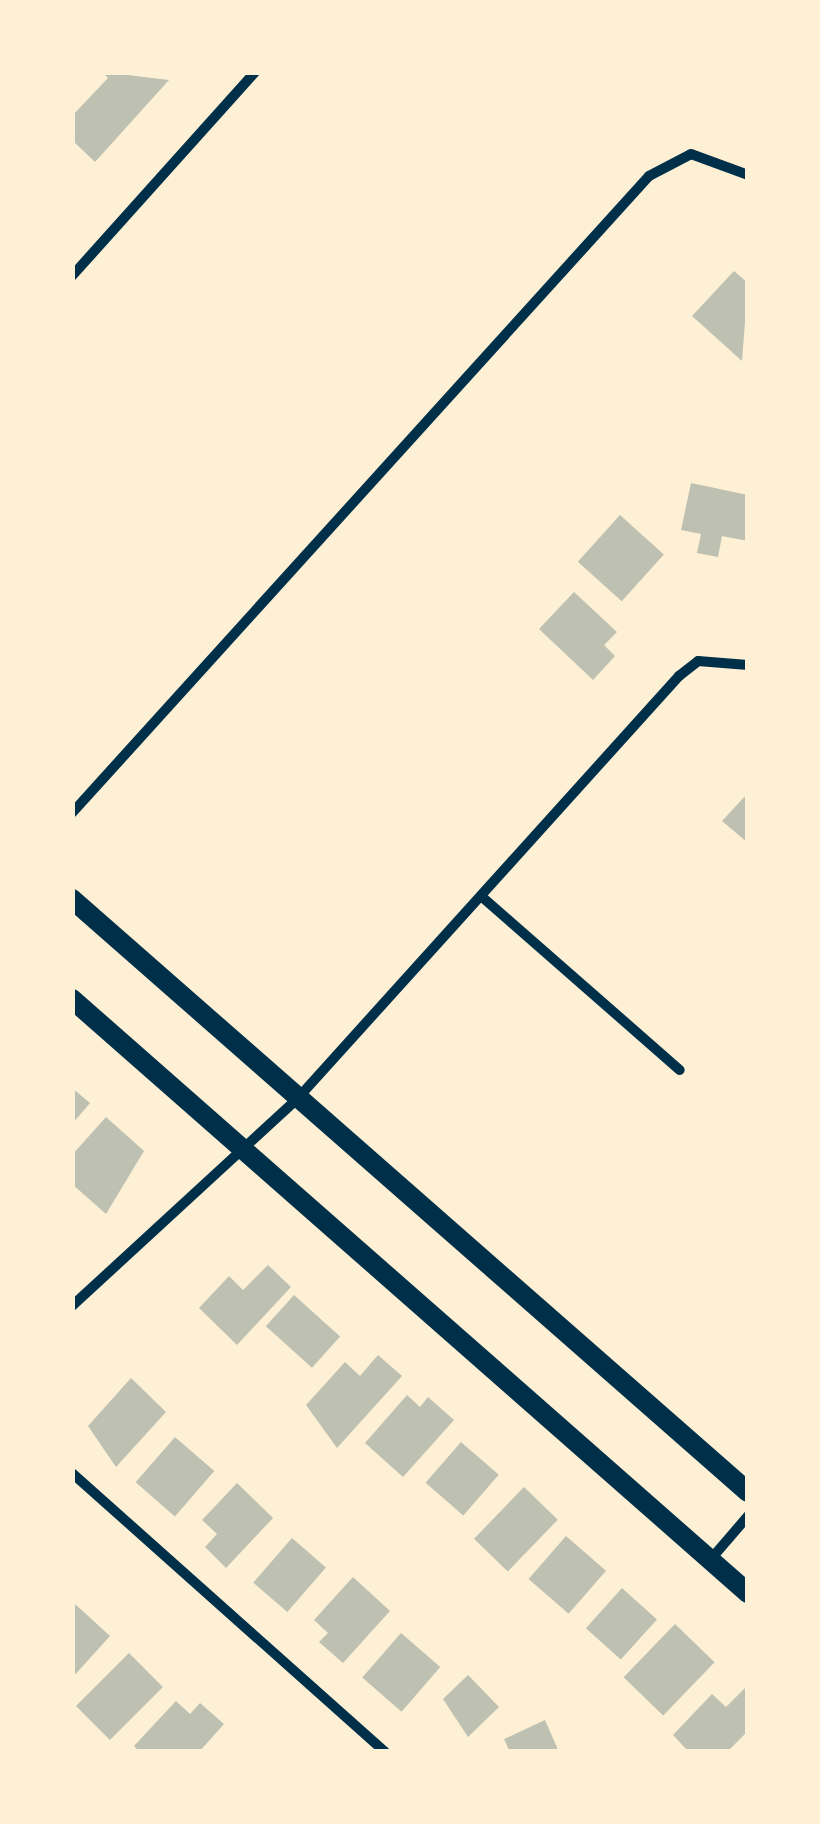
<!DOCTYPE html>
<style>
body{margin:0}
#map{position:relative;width:820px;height:1824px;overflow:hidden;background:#fdf0d5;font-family:"DM Sans",sans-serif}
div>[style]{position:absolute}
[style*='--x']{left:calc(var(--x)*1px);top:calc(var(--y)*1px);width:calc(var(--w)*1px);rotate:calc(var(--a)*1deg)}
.building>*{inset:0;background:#bec0b2;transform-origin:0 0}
.minor>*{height:10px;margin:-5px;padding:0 5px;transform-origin:5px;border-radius:5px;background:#003049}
.secondary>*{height:20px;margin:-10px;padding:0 10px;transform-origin:10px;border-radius:10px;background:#003049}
span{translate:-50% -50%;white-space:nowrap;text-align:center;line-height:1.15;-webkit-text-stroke:8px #fdf0d5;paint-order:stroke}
.frame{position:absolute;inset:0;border:75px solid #fdf0d5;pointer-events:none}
</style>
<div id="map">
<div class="building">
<div style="clip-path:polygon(102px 72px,169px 80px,95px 162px,72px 140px,72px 116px,108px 78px)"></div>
<div style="clip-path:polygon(734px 271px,748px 283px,742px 361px,692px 316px)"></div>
<div style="clip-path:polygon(691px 483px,748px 495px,748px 541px,722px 536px,718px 557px,697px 553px,701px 534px,681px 530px)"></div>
<div style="left:620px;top:515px;width:59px;height:63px;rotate:42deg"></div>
<div style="clip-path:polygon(574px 592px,617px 632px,604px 645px,615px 656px,593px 680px,539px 629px)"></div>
<div style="clip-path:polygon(748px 793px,748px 843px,722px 821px)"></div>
<div style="clip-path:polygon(72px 1088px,90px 1103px,72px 1124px)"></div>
<div style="clip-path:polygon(106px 1117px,144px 1151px,106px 1214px,72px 1184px,72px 1155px)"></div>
<div style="clip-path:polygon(268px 1265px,291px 1287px,237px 1345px,199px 1308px,229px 1276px,243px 1290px)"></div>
<div style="left:294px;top:1295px;width:62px;height:42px;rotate:42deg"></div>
<div style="clip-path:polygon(378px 1355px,402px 1376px,337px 1448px,306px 1405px,345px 1362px,360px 1376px)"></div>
<div style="clip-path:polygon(131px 1378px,166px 1412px,116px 1467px,88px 1426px)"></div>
<div style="clip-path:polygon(407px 1395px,420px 1407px,428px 1397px,454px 1420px,403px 1477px,365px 1443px)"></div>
<div style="left:175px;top:1437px;width:52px;height:60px;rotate:41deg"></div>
<div style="left:461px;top:1442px;width:50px;height:54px;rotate:41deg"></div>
<div style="clip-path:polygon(237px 1483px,273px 1518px,226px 1568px,205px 1547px,217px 1534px,202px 1520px)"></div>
<div style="left:524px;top:1487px;width:47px;height:72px;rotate:44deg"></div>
<div style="left:566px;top:1536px;width:53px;height:57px;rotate:41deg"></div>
<div style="left:292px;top:1538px;width:45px;height:59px;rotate:41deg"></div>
<div style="clip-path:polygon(353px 1577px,390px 1611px,343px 1663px,319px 1642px,328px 1633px,314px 1620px)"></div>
<div style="left:622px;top:1588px;width:47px;height:54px;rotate:42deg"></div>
<div style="clip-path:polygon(75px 1604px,110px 1636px,72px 1678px,72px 1607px)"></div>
<div style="left:675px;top:1624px;width:55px;height:74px;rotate:44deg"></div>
<div style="left:401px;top:1633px;width:52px;height:59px;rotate:41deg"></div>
<div style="left:129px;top:1653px;width:48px;height:75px;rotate:45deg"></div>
<div style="clip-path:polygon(468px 1675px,499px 1707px,468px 1737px,443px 1699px)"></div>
<div style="clip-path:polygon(745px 1688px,748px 1731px,727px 1752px,689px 1752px,673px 1735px,712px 1694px,726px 1707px)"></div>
<div style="clip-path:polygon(176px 1701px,190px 1714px,200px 1703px,224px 1724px,199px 1752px,140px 1752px,134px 1746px)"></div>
<div style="clip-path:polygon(545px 1720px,559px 1752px,510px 1752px,504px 1739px)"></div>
</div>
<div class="minor">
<div style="--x:72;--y:276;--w:274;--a:-48.1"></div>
<div style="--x:72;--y:813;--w:859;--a:-47.83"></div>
<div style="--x:649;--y:176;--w:47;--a:-27.6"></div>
<div style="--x:691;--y:154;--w:61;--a:20.2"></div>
<div style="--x:481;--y:896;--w:264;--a:41.2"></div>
<div style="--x:72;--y:1306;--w:307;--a:-42.6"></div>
<div style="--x:298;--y:1098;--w:569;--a:-47.92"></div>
<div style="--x:679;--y:676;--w:24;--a:-38"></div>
<div style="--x:698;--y:661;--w:50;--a:4.6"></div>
<div style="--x:72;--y:1473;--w:419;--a:41.7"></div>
<div style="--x:711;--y:1559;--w:57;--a:-49.3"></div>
</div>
<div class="secondary">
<div style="--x:72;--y:899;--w:899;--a:41.26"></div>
<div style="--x:72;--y:999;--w:900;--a:41.31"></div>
</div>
<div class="frame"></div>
</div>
